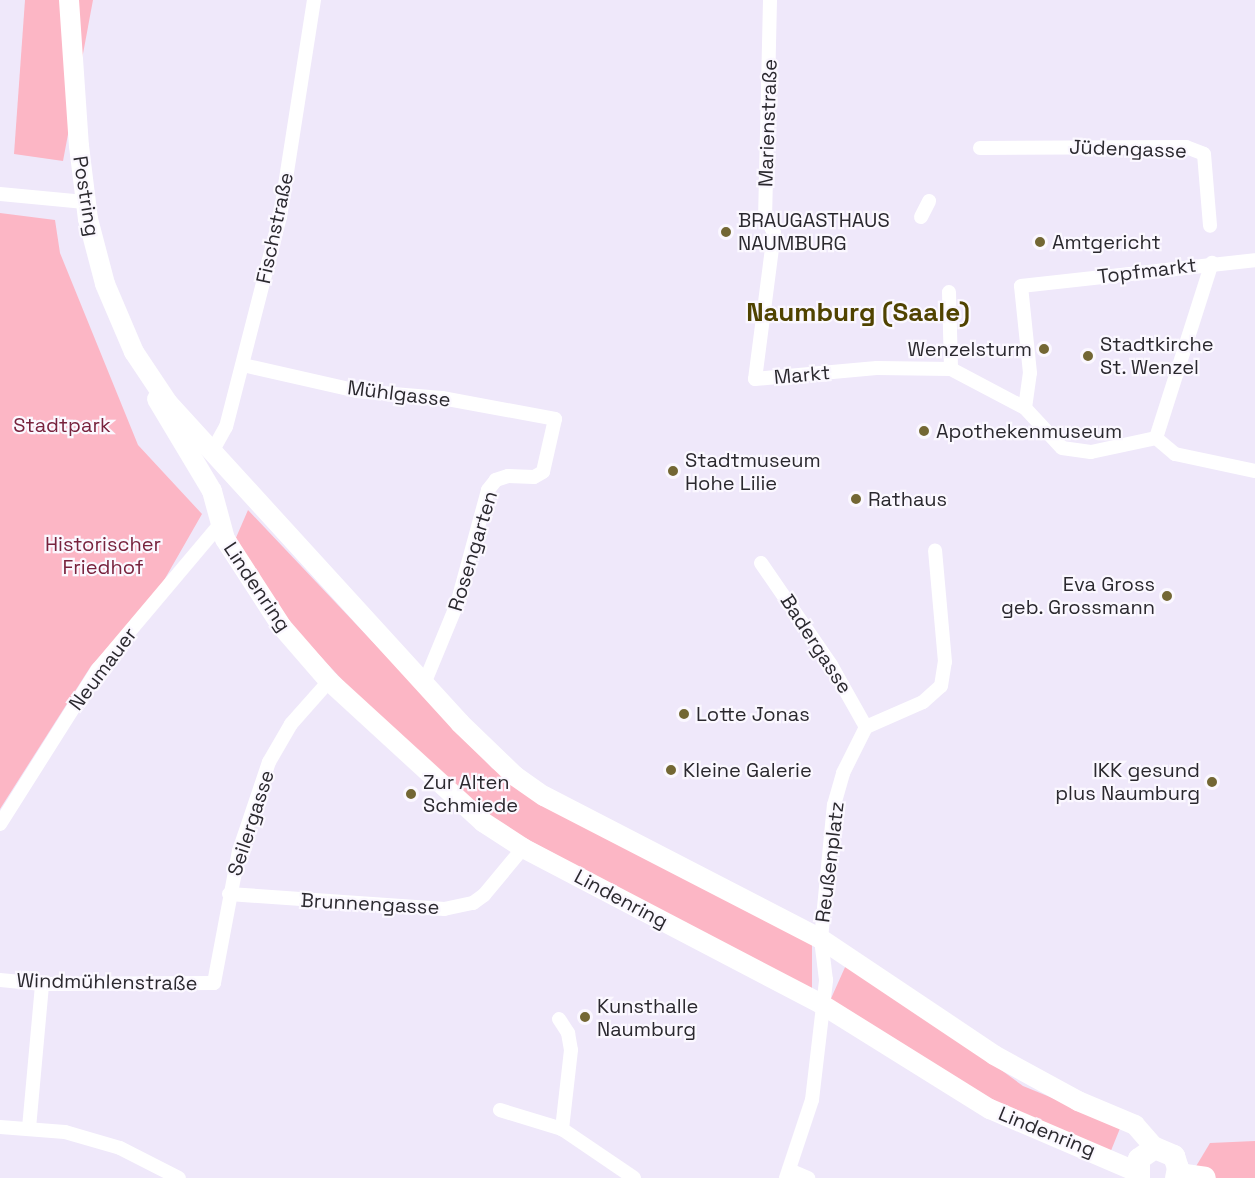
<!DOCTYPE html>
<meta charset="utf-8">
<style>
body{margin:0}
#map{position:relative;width:1255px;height:1178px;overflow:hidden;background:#efe8fa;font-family:"Space Grotesk",sans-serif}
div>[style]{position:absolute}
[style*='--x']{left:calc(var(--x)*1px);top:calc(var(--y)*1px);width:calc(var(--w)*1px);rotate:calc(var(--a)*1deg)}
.green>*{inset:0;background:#fcb6c5}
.street>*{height:14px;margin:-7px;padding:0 7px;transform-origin:7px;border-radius:7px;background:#fff}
.secondary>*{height:20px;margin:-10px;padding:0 10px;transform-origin:10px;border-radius:10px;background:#fff}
.primary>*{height:22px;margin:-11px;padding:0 11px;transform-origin:11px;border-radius:11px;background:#fff}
.dots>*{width:16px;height:16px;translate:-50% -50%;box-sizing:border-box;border:3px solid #fbf8ff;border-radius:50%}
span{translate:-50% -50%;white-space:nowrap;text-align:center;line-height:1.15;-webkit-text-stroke:4.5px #fbf8ff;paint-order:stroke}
.street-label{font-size:20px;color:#2b292f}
.poi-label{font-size:20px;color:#2b292f}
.left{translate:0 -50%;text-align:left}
.right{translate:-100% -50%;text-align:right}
.park-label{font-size:20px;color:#78233e}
.district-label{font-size:26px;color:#504300;font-weight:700}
</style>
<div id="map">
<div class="green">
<div style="clip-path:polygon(25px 0,93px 0,63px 161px,14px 154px)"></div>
<div style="clip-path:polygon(0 213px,55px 220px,60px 253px,138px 445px,202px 514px,155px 596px,91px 666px,0 809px)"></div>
<div style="clip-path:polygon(248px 510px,492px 768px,540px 802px,812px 942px,812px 992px,495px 822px,360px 699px,294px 628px,235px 540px)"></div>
<div style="clip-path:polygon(846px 965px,949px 1032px,1023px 1086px,1121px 1126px,1110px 1153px,994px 1105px,829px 1003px)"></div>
<div style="clip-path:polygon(1255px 1141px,1255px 1178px,1189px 1178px,1210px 1143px)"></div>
</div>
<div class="street">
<div style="--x:770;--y:0;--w:216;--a:91.3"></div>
<div style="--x:765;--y:216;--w:19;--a:62"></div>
<div style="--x:774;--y:233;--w:147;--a:97.4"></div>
<div style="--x:755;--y:379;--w:122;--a:-5.2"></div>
<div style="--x:877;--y:368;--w:74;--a:0.8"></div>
<div style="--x:951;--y:369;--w:84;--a:27.8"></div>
<div style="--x:1025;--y:408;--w:54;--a:47.2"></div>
<div style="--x:1062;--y:448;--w:29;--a:8"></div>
<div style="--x:1091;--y:452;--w:66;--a:-12.2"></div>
<div style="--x:980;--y:148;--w:206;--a:-0.3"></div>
<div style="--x:1186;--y:147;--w:19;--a:21"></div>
<div style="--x:1204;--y:154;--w:72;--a:85.2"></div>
<div style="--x:0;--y:194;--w:85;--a:5.4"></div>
<div style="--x:921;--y:217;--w:18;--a:-63"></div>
<div style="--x:949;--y:292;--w:77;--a:88.5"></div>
<div style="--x:243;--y:365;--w:117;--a:12.8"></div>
<div style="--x:357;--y:391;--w:85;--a:4.7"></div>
<div style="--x:442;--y:398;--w:115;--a:10.5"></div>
<div style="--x:555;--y:419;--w:54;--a:102.8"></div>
<div style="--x:543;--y:472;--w:10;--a:151"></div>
<div style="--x:534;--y:477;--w:26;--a:-178"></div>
<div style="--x:508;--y:476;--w:13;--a:162"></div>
<div style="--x:496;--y:480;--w:13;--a:129"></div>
<div style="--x:488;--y:490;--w:118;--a:105.2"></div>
<div style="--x:457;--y:604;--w:87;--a:112.4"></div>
<div style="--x:1025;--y:408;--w:35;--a:-82"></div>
<div style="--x:1030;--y:373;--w:87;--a:-95.9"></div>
<div style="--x:1021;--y:286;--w:235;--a:-6.3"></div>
<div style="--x:1156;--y:438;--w:184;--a:-72.3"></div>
<div style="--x:1156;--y:438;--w:25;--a:40"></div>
<div style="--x:1175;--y:454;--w:82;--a:12"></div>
<div style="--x:213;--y:450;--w:26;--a:-61"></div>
<div style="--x:226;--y:427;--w:217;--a:-75.6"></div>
<div style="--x:280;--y:217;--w:220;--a:-81.1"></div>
<div style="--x:761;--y:563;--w:124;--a:55.5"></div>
<div style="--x:831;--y:665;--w:71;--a:60.6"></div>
<div style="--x:0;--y:824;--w:183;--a:-57.7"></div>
<div style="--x:98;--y:669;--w:189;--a:-49.9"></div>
<div style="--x:229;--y:894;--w:216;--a:4"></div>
<div style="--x:444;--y:909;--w:30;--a:-12"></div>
<div style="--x:473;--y:903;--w:14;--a:-36"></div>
<div style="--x:484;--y:895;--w:61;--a:-50.3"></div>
<div style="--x:0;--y:980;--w:42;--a:5.4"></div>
<div style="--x:42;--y:984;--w:172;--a:-0.3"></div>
<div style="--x:214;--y:983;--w:134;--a:-79.3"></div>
<div style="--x:239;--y:851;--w:94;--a:-71.4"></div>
<div style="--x:269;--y:762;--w:44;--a:-59.9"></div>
<div style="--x:291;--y:724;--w:57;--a:-48.5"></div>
<div style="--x:559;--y:1019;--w:17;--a:57"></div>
<div style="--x:568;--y:1033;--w:17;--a:80"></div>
<div style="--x:571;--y:1050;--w:80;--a:96.5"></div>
<div style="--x:500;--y:1110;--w:65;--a:17"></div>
<div style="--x:562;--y:1129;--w:87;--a:34.2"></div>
<div style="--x:0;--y:1127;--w:65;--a:4.4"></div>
<div style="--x:65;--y:1132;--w:57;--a:16.2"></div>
<div style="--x:120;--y:1148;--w:66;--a:27"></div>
<div style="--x:29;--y:1128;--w:145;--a:-84.8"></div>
<div style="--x:789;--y:1170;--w:21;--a:23"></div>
<div style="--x:786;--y:1178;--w:82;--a:-71.6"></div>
<div style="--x:812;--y:1100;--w:121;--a:-83.3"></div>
<div style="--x:826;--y:980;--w:41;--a:-97"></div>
<div style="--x:821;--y:939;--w:135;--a:-84.5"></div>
<div style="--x:834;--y:805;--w:33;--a:-74"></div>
<div style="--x:843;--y:773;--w:51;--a:-63.4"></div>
<div style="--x:866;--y:727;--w:62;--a:-23.7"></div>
<div style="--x:923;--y:702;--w:24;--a:-42"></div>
<div style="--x:941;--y:686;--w:24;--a:-81"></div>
<div style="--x:945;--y:662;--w:112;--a:-95.1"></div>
</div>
<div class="secondary">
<div style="--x:69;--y:0;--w:146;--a:86.1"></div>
<div style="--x:79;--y:146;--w:74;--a:83"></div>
<div style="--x:88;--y:219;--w:67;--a:75.3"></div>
<div style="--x:105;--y:284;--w:74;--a:66.9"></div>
<div style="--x:134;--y:352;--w:61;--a:56.3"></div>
<div style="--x:168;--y:403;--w:433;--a:47.6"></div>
<div style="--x:460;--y:723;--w:76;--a:43.9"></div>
<div style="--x:515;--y:776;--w:35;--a:35"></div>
<div style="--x:544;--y:796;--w:312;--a:27.3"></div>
<div style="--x:821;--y:939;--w:208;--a:33.8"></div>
<div style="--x:994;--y:1055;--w:96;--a:28.7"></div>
<div style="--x:1078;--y:1101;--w:62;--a:22.8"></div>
<div style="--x:1135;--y:1125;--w:30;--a:49"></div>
<div style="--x:157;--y:399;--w:107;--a:59.1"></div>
<div style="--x:212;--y:491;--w:50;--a:74.8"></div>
<div style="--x:225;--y:539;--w:105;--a:57.1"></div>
<div style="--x:282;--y:627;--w:72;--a:49"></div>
<div style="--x:329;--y:681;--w:209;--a:42.5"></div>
<div style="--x:483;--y:822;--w:48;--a:33"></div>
<div style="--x:523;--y:848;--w:336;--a:27.6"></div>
<div style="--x:821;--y:1004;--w:199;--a:31.9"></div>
<div style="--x:990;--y:1109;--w:160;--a:23.2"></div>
</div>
<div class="primary">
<div style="--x:1178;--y:1174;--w:27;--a:8"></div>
<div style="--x:1139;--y:1178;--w:19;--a:-90"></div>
<div style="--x:1139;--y:1159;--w:19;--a:-35"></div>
<div style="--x:1155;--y:1148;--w:21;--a:23"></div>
<div style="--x:1174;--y:1156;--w:13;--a:72"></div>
<div style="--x:1178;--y:1168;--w:10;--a:101"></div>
</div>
<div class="dots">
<div style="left:726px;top:232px;background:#736734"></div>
<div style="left:1040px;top:242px;background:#736734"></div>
<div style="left:1044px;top:349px;background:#736734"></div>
<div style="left:1088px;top:356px;background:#736734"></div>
<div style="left:924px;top:431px;background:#736734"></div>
<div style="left:673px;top:471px;background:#736734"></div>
<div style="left:856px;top:499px;background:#736734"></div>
<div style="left:1167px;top:596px;background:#736734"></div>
<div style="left:684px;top:714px;background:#736734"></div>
<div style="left:671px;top:770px;background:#736734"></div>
<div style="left:1212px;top:782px;background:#736734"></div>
<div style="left:411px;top:794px;background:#736734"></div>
<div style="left:585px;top:1017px;background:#736734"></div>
</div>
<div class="street-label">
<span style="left:768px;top:123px;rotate:-88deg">Marienstraße</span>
<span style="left:1128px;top:149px;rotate:2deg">Jüdengasse</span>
<span style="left:86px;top:196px;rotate:81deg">Postring</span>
<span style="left:275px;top:228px;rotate:-78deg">Fischstraße</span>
<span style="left:1147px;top:271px;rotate:-7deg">Topfmarkt</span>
<span style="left:802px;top:375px;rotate:-5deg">Markt</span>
<span style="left:399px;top:394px;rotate:7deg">Mühlgasse</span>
<span style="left:473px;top:551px;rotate:-73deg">Rosengarten</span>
<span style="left:257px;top:587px;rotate:56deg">Lindenring</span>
<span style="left:816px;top:644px;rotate:57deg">Badergasse</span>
<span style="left:103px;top:669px;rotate:-53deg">Neumauer</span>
<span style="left:251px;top:823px;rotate:-72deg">Seilergasse</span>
<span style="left:830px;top:862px;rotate:-83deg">Reußenplatz</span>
<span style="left:621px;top:899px;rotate:28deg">Lindenring</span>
<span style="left:370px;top:904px;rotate:3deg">Brunnengasse</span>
<span style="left:107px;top:982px;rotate:1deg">Windmühlenstraße</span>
<span style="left:1047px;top:1132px;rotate:22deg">Lindenring</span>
</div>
<div class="poi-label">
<span class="left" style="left:738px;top:232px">BRAUGASTHAUS<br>NAUMBURG</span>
<span class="left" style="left:1052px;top:242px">Amtgericht</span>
<span class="left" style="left:1100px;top:356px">Stadtkirche<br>St. Wenzel</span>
<span class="right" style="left:1032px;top:349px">Wenzelsturm</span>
<span class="left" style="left:936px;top:431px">Apothekenmuseum</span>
<span class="left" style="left:685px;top:472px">Stadtmuseum<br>Hohe Lilie</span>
<span class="left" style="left:868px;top:499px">Rathaus</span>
<span class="right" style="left:1155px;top:596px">Eva Gross<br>geb. Grossmann</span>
<span class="left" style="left:696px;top:714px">Lotte Jonas</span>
<span class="left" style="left:683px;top:770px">Kleine Galerie</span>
<span class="right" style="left:1200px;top:782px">IKK gesund<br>plus Naumburg</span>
<span class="left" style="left:423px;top:794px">Zur Alten<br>Schmiede</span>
<span class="left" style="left:597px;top:1018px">Kunsthalle<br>Naumburg</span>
</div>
<div class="park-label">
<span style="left:62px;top:425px">Stadtpark</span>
<span style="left:103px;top:556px">Historischer<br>Friedhof</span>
</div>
<div class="district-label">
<span style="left:858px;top:313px">Naumburg (Saale)</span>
</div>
</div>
